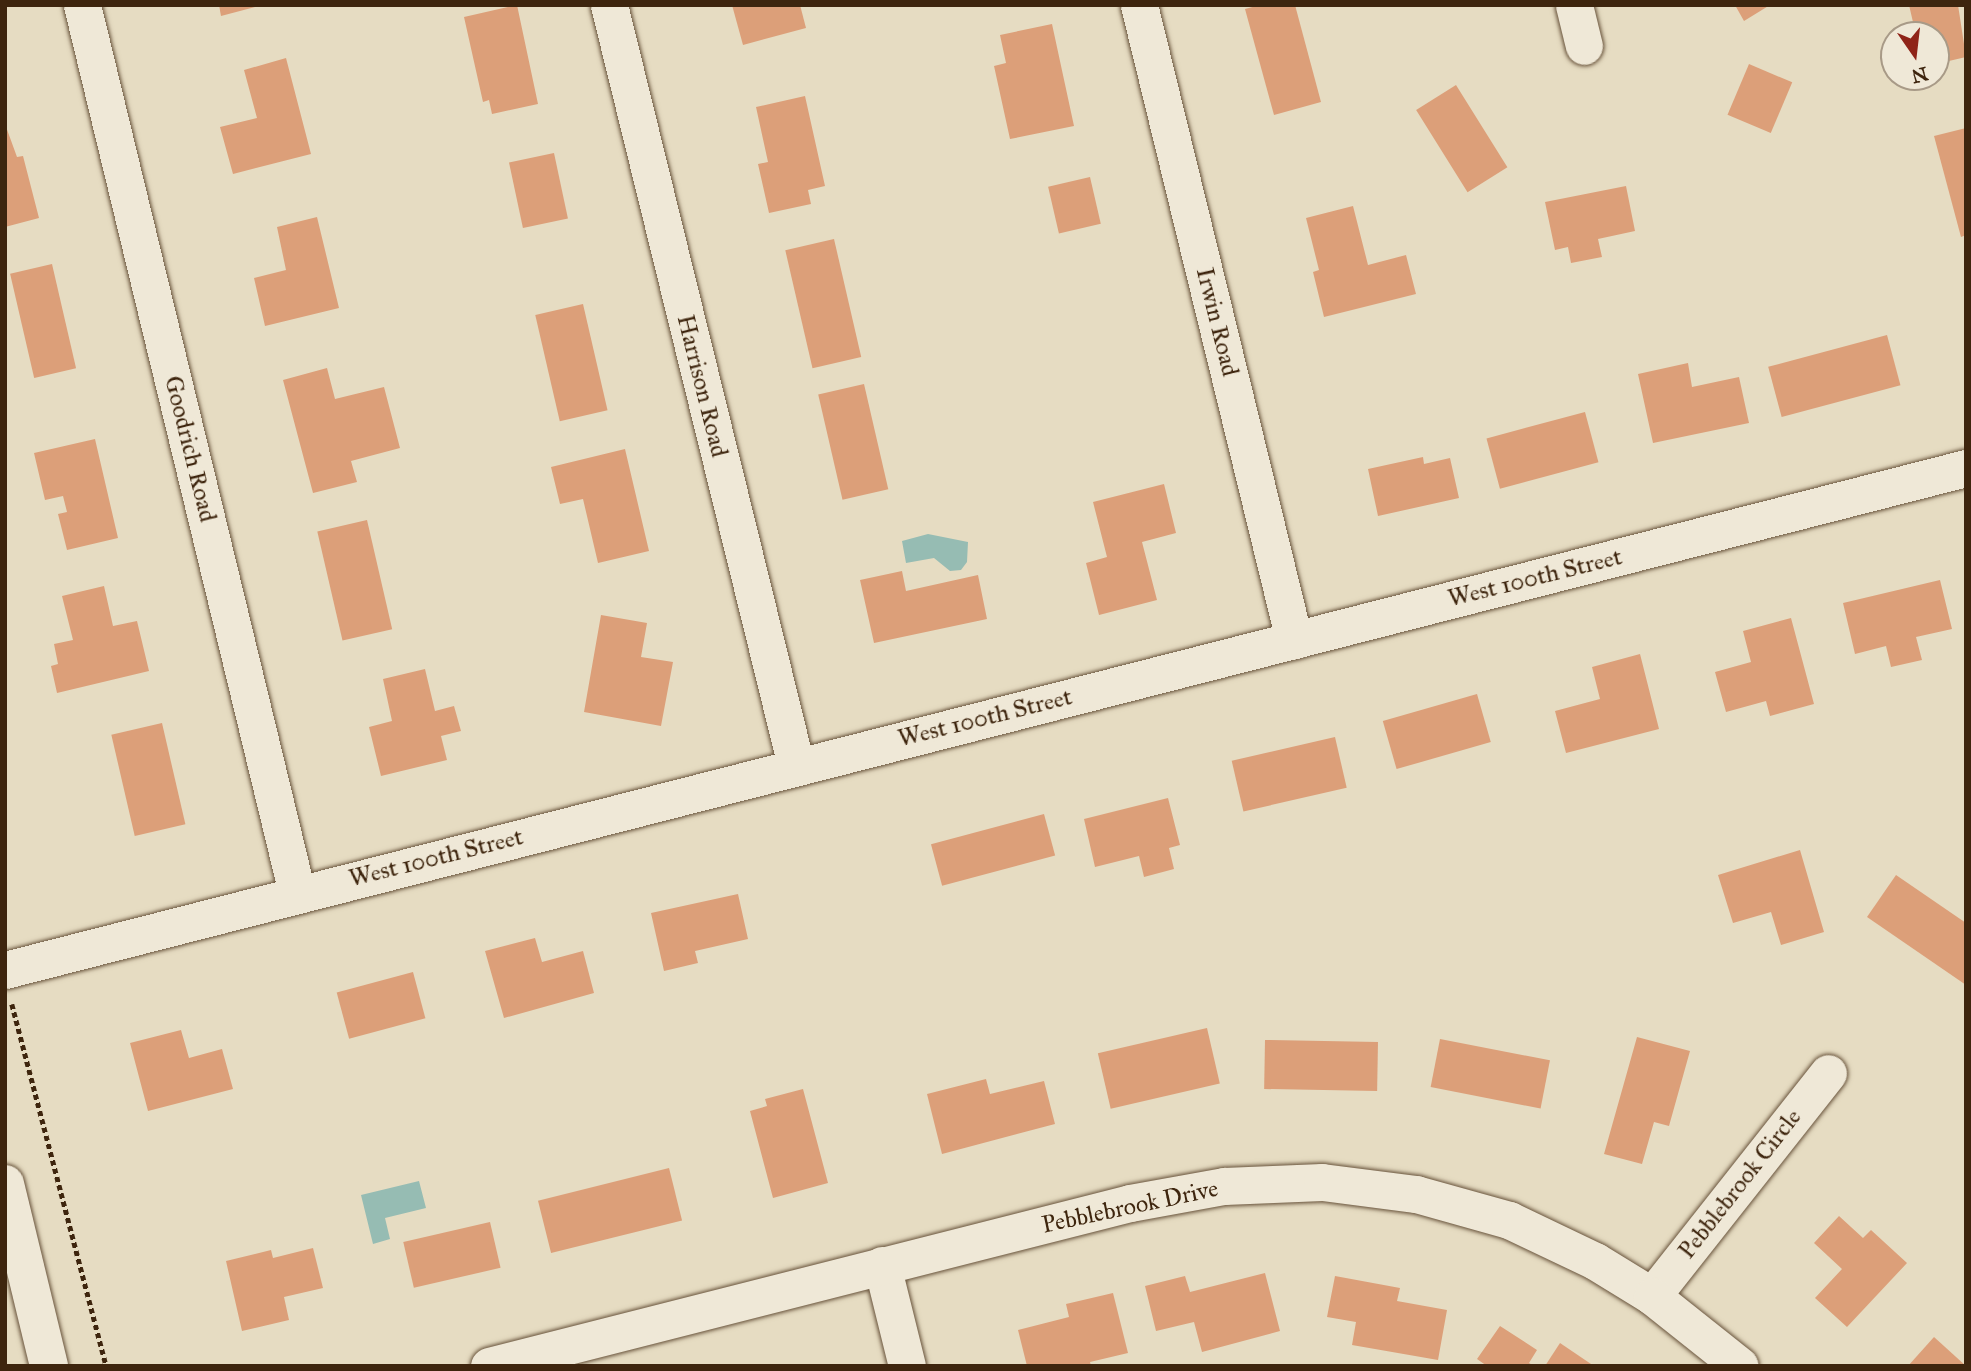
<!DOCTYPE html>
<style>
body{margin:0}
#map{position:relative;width:1971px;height:1371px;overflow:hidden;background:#e6dcc2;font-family:"IM FELL Great Primer",serif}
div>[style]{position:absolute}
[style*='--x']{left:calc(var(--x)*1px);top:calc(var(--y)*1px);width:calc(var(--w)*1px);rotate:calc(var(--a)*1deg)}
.water>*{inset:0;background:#96bcb3}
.building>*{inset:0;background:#dc9f79;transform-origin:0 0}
.path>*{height:4.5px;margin-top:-2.25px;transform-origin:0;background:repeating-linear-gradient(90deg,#3e250e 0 5px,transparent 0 8.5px)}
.roads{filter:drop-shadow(0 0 2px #68533b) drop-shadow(0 0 2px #68533b)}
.minor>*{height:37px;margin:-18.5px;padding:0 18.5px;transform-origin:18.5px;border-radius:18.5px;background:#efe8d7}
.secondary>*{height:38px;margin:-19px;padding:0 19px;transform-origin:19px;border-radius:19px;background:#efe8d7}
span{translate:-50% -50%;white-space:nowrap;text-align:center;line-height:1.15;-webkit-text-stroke:5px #efe8d7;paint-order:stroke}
.street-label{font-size:24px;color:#3e250e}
.frame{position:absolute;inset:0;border:7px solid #3e250e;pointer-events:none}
.north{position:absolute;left:1880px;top:21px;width:70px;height:70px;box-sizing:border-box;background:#efe8d7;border:2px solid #a89a87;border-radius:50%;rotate:166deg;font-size:19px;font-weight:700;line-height:28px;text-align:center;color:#3e250e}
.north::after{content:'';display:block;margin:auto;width:24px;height:32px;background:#8f2418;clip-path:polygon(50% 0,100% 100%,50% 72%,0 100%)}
</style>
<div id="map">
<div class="water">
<div style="clip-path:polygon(928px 534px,968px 542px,967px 562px,961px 570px,950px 571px,934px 558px,906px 563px,902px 541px)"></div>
<div style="clip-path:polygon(419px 1181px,426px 1208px,385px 1218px,390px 1239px,373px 1244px,361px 1195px)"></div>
</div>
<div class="building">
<div style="clip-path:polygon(219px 5px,259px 5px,259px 6px,221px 16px)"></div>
<div style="clip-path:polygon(517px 5px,538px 104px,492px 114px,489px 100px,483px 102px,464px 17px)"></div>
<div style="clip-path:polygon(732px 5px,800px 5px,806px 28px,743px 45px)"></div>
<div style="clip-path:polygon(1260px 5px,1295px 5px,1321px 102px,1274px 115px,1245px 9px)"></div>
<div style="clip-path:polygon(1735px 5px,1770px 5px,1744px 21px)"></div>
<div style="clip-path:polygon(1909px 5px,1958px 5px,1966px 57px,1936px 64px,1936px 35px,1916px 35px)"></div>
<div style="clip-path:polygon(1052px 24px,1074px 126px,1010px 139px,994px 66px,1006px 63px,1000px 35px)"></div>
<div style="clip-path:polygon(286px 58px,311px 154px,233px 174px,220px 127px,257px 118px,244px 70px)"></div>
<div style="left:1749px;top:64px;width:47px;height:55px;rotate:23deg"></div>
<div style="left:1456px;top:85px;width:97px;height:47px;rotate:58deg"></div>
<div style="clip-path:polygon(805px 96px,825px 186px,808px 190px,811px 204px,769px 213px,758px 164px,768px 162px,756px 107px)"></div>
<div style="clip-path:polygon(5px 124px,17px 157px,23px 156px,39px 218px,5px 227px)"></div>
<div style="clip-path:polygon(1966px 128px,1966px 235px,1961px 237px,1934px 136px)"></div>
<div style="left:554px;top:153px;width:67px;height:46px;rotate:78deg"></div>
<div style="left:1090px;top:177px;width:48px;height:43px;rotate:77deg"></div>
<div style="clip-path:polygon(1626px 186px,1635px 231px,1598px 239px,1602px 257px,1571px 263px,1568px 247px,1555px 250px,1545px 202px)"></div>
<div style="clip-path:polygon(1353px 206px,1368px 265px,1406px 255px,1416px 294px,1324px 317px,1313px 272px,1319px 270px,1306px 218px)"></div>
<div style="clip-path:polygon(317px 217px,339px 308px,265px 326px,254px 278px,286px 270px,277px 227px)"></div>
<div style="left:834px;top:239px;width:121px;height:50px;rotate:77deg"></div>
<div style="left:52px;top:264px;width:107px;height:43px;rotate:77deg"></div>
<div style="left:583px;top:304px;width:109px;height:49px;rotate:77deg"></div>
<div style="left:1887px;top:335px;width:52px;height:123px;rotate:75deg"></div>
<div style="clip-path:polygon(1688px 363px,1692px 387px,1739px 377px,1749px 423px,1653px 443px,1638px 374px)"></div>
<div style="clip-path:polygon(327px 368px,335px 399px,384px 387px,400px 448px,351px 461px,357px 482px,313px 493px,283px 380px)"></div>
<div style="left:864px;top:384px;width:108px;height:47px;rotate:77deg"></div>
<div style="left:1585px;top:412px;width:52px;height:102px;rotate:75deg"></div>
<div style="clip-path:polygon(95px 439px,118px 538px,67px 550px,58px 514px,67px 512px,63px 496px,45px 500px,34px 453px)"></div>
<div style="clip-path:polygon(625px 449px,649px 551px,598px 563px,583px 499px,560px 504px,551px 467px)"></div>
<div style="clip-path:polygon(1423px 457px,1424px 464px,1450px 458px,1459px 498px,1378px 516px,1368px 469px)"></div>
<div style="clip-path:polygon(1164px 484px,1176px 533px,1142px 542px,1157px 600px,1099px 615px,1086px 563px,1107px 557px,1093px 502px)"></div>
<div style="left:367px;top:520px;width:112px;height:51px;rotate:77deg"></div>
<div style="clip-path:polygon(902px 571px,906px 591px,978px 575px,987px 619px,874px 643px,860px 580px)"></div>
<div style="clip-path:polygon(1940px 580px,1952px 629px,1916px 637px,1922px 660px,1891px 667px,1886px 646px,1855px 654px,1843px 603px)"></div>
<div style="clip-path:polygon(104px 586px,113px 626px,137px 621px,149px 671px,57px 693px,51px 666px,58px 664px,54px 644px,73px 640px,62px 596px)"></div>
<div style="clip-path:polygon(601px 615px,647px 623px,641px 657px,673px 662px,661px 726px,584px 712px)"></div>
<div style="clip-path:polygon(1791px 618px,1814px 704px,1770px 716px,1766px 701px,1726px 712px,1715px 672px,1751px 662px,1743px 631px)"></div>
<div style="clip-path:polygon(1640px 654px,1659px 729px,1566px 753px,1555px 711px,1600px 699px,1592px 667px)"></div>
<div style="clip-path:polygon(425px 669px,435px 711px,454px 706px,461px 731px,441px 736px,447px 760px,381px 776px,369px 727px,392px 721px,383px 679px)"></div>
<div style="left:1477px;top:694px;width:50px;height:98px;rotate:74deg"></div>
<div style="left:162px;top:723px;width:104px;height:52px;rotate:77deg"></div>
<div style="left:1335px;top:737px;width:52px;height:106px;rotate:77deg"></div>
<div style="clip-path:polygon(1168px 798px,1180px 845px,1169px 848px,1174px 869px,1144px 877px,1139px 856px,1095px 867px,1084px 819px)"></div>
<div style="left:1044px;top:814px;width:43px;height:117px;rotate:75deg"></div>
<div style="clip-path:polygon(1800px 850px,1824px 932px,1781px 945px,1771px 912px,1733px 923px,1718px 875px)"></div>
<div style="clip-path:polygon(1896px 875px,1966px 923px,1966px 985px,1867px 917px)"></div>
<div style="clip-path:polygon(738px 894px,748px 939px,695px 951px,698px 963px,664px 971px,651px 913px)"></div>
<div style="clip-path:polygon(535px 938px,542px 962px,583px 951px,594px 993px,504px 1018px,485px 951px)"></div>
<div style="left:413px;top:972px;width:48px;height:79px;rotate:75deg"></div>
<div style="left:1207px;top:1028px;width:57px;height:112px;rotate:77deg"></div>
<div style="clip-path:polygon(181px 1030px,189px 1058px,222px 1049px,233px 1089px,148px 1111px,130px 1043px)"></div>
<div style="clip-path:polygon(1637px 1037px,1690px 1051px,1669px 1126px,1654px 1122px,1642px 1164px,1604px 1154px)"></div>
<div style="left:1440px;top:1039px;width:112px;height:49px;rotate:11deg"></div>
<div style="left:1265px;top:1040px;width:113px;height:49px;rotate:1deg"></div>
<div style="clip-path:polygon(986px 1079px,990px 1094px,1044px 1081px,1055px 1124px,942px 1154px,927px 1094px)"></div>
<div style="clip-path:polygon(803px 1089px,828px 1183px,773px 1198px,750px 1111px,767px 1106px,765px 1099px)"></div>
<div style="left:669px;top:1168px;width:54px;height:135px;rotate:76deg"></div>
<div style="clip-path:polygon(1839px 1216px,1863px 1238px,1871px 1230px,1907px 1263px,1847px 1327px,1815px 1298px,1842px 1269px,1814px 1243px)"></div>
<div style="left:490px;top:1222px;width:47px;height:89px;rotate:77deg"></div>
<div style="clip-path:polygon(313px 1248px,323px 1288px,284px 1297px,289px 1320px,242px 1331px,226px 1261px,271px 1250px,273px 1258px)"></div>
<div style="clip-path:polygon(1265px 1273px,1280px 1331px,1202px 1352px,1194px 1322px,1156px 1331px,1145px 1286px,1185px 1276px,1190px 1292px)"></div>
<div style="clip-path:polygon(1335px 1276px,1400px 1288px,1397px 1301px,1447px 1310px,1438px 1360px,1352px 1345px,1356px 1322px,1327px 1317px)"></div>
<div style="clip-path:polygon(1113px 1293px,1128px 1353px,1090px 1362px,1091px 1366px,1027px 1366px,1018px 1330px,1069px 1317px,1066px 1304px)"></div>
<div style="clip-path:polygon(1500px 1326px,1537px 1350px,1529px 1363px,1534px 1366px,1487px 1366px,1477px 1359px)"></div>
<div style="clip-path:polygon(1934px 1337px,1966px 1366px,1908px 1366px)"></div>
<div style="clip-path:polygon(1560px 1343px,1594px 1366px,1545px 1366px)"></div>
</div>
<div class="path">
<div style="--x:12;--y:1004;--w:374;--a:75.4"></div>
</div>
<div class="roads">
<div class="minor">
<div style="--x:82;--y:5;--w:914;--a:76.39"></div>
<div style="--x:609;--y:5;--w:784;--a:76.19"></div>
<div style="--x:1139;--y:5;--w:654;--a:76.28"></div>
<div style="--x:1574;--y:5;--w:42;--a:76.3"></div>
<div style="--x:5;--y:970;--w:2024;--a:-14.36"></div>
<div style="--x:882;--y:1265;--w:104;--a:76.1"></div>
<div style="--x:1652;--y:1296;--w:284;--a:-51.7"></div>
<div style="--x:489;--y:1366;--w:661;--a:-14.27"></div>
<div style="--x:1130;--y:1203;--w:96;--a:-10.3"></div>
<div style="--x:1224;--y:1186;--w:98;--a:-2.3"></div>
<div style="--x:1322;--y:1182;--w:95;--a:7.3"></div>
<div style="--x:1416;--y:1194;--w:97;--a:15.6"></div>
<div style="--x:1509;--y:1220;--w:95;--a:25.5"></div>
<div style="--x:1595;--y:1261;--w:67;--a:31.6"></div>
<div style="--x:1652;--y:1296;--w:112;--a:38.5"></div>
</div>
<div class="secondary">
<div style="--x:5;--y:1184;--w:187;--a:76.4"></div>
</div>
</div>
<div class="street-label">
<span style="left:1217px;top:322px;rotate:76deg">Irwin Road</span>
<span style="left:702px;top:386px;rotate:76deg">Harrison Road</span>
<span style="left:190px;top:449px;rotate:76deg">Goodrich Road</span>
<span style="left:1535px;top:578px;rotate:-14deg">West 100th Street</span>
<span style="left:985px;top:718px;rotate:-14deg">West 100th Street</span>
<span style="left:436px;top:858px;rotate:-14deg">West 100th Street</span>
<span style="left:1740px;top:1184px;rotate:-52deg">Pebblebrook Circle</span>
<span style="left:1130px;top:1207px;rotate:-12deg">Pebblebrook Drive</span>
</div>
<div class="frame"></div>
<div class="north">N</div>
</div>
